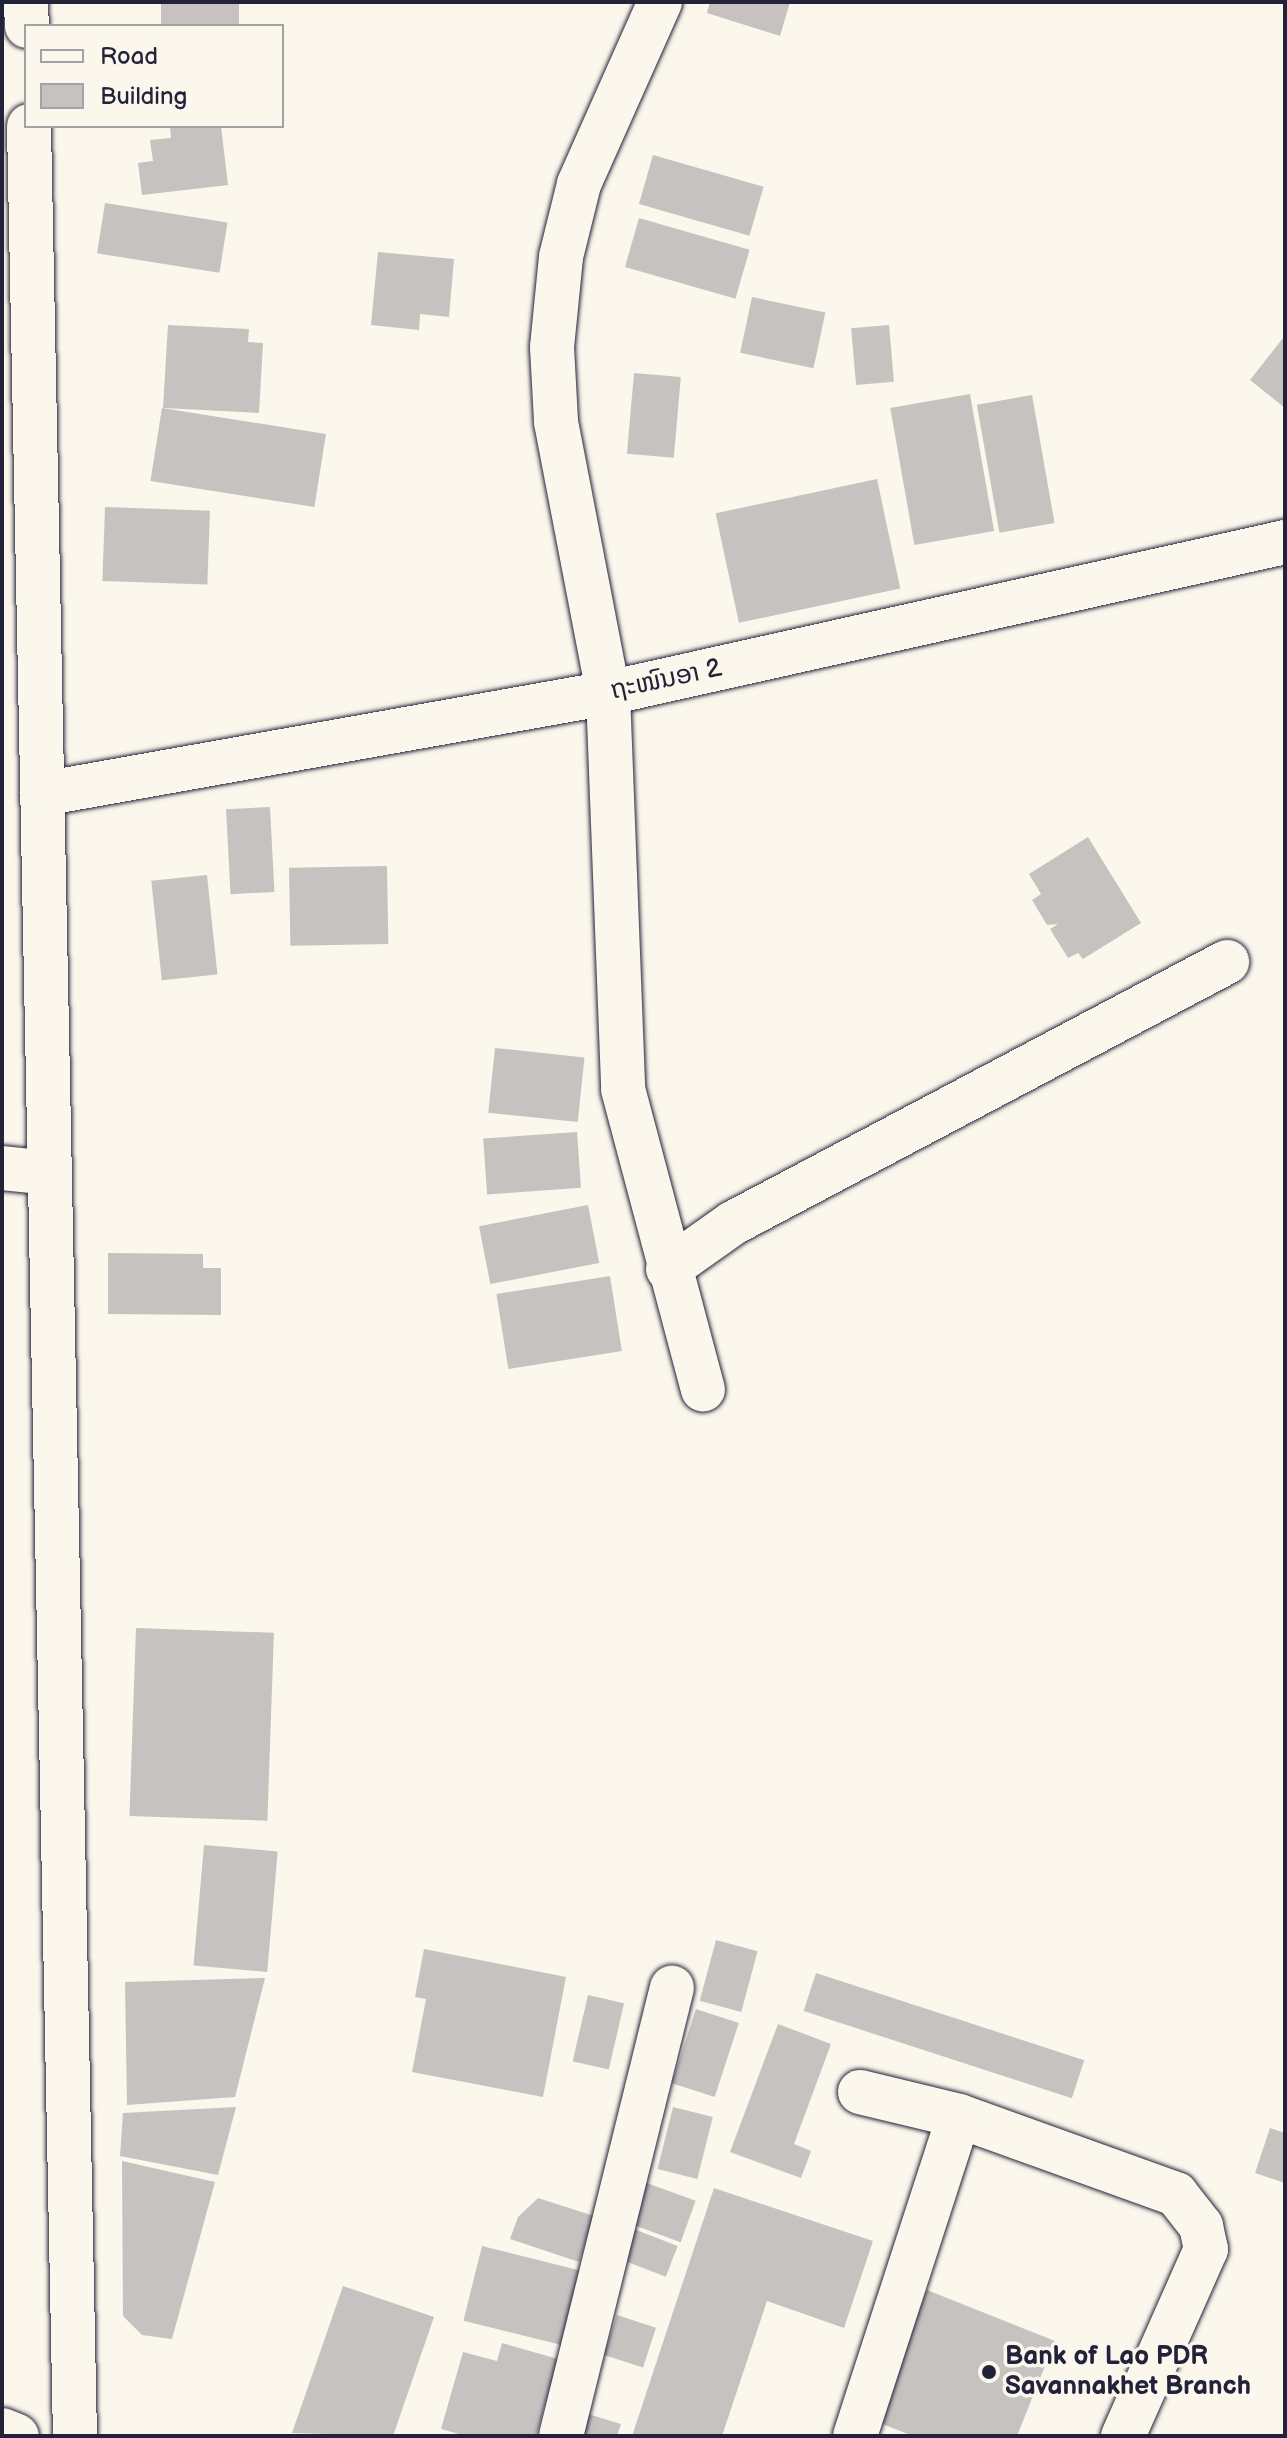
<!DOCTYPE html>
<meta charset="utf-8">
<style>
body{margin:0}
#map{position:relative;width:1287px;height:2438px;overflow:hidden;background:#fbf7ec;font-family:"Balsamiq Sans","Noto Sans Lao",sans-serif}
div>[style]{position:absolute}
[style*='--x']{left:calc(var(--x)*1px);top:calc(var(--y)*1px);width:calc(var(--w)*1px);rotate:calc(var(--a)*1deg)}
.building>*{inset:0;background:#c6c2c0;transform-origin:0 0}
.roads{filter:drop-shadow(0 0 2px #22223b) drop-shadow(0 0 2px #22223b)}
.minor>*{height:44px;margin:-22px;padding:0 22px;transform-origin:22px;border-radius:22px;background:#fbf7ec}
.major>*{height:44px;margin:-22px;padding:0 22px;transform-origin:22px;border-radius:22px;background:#fbf7ec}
.dots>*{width:22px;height:22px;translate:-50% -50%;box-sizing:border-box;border:4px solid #fbf7ec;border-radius:50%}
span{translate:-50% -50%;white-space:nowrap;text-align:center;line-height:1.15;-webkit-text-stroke:7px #fbf7ec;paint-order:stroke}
.street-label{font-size:26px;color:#22223b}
.poi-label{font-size:26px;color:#22223b;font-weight:700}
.left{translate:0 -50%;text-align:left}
.frame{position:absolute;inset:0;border:4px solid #22223b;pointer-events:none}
.legend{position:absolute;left:24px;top:24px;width:260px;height:104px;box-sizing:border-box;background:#fbf7ec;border:2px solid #a4a2a5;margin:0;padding:10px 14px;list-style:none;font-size:24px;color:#22223b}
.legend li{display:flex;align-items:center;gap:16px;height:40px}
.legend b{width:40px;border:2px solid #a4a2a5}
</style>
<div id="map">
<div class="building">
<div style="left:161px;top:2px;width:78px;height:24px"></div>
<div style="clip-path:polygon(710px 2px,790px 2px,780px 36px,707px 13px)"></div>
<div style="clip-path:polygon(170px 126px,221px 126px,228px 185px,142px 195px,138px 163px,153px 161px,150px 140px,171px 138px)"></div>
<div style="left:653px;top:155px;width:115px;height:51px;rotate:16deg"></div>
<div style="left:105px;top:203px;width:124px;height:51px;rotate:9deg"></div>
<div style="left:639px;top:218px;width:115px;height:51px;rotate:16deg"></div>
<div style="clip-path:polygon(378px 252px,454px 259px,449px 317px,420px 314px,419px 330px,371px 325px)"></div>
<div style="left:752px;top:297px;width:75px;height:57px;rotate:12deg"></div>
<div style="clip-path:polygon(168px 325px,249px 329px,248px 342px,263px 343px,259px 413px,163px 408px)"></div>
<div style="left:889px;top:325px;width:57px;height:38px;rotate:85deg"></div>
<div style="clip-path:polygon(1283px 338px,1285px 340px,1285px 408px,1250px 380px)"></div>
<div style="left:634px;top:373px;width:47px;height:81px;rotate:5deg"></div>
<div style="left:970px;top:394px;width:139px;height:81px;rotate:80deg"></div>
<div style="left:1032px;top:395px;width:130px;height:56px;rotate:80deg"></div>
<div style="left:162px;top:408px;width:166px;height:74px;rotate:9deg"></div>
<div style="left:877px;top:479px;width:112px;height:165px;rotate:78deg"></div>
<div style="left:105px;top:507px;width:105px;height:74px;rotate:2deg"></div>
<div style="left:270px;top:807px;width:85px;height:44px;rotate:87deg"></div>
<div style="clip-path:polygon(1088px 837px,1141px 923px,1083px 959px,1078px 953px,1068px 958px,1050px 929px,1058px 924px,1047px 925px,1032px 900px,1041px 894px,1029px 874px)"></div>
<div style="left:387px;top:866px;width:78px;height:98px;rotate:89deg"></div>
<div style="left:207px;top:875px;width:100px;height:56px;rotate:84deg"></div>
<div style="left:495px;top:1048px;width:90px;height:65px;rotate:6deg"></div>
<div style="left:577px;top:1132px;width:56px;height:94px;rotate:86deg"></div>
<div style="left:588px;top:1205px;width:59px;height:111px;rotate:79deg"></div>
<div style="clip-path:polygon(108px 1253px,203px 1254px,203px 1268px,221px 1268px,221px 1315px,108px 1314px)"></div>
<div style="left:610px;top:1276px;width:76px;height:115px;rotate:81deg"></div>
<div style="left:136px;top:1628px;width:138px;height:188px;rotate:2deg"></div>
<div style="left:204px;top:1845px;width:74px;height:121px;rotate:5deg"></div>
<div style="left:716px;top:1940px;width:43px;height:63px;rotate:15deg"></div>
<div style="clip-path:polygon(424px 1949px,566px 1977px,543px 2097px,412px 2072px,426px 1999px,415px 1997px)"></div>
<div style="left:816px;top:1973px;width:282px;height:40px;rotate:18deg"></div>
<div style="clip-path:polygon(265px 1978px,235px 2097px,127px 2105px,125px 1982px)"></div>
<div style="left:588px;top:1995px;width:37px;height:68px;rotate:13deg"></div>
<div style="left:696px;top:2009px;width:45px;height:78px;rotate:18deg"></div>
<div style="clip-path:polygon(778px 2024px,831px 2044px,794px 2144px,811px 2151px,801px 2178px,730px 2152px)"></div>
<div style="clip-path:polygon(236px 2107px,218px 2175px,120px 2156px,123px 2113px)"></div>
<div style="left:673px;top:2107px;width:41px;height:64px;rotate:14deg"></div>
<div style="clip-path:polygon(1270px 2128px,1285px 2133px,1285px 2183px,1255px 2173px)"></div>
<div style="clip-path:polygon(122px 2161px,215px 2182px,172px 2339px,142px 2335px,123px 2316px)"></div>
<div style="left:644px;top:2182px;width:55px;height:44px;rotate:20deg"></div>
<div style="clip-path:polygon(714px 2188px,873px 2241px,844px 2328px,767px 2301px,722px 2436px,632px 2436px)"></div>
<div style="clip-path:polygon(538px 2198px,594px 2216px,579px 2262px,510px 2239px,518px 2217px)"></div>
<div style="left:631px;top:2228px;width:50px;height:33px;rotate:21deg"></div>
<div style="left:482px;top:2246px;width:105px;height:77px;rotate:14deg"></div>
<div style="clip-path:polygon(343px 2286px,434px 2317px,393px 2436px,292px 2433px)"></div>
<div style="clip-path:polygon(927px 2290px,1055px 2341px,1017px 2436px,913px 2436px,875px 2421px)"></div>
<div style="left:617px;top:2315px;width:41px;height:42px;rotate:18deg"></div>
<div style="clip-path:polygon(502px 2343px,558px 2359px,536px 2436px,466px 2436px,441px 2429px,463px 2352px,497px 2361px)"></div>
<div style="clip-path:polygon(588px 2414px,621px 2424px,617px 2436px,582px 2436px)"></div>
</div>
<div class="roads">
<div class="minor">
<div style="--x:26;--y:2;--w:24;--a:88"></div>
<div style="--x:660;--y:2;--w:199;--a:114"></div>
<div style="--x:579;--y:184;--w:75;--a:103.9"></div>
<div style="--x:561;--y:257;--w:90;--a:95.7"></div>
<div style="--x:552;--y:347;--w:75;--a:86.9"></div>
<div style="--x:556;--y:422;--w:276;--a:79.1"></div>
<div style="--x:608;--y:693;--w:396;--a:87.8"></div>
<div style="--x:623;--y:1089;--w:311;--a:75.1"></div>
<div style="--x:29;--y:126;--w:2310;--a:88.86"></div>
<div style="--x:42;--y:794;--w:575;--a:-10.12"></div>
<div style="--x:608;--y:693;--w:694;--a:-12.57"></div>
<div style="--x:2;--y:1168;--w:48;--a:5.9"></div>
<div style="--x:668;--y:1269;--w:80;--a:-35.3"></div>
<div style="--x:733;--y:1223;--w:559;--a:-27.85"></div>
<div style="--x:860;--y:2092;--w:102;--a:13.6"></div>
<div style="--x:959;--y:2116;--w:231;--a:19.8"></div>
<div style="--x:1176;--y:2194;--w:41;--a:52"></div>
<div style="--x:1201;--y:2226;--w:24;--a:78"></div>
<div style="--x:1206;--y:2249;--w:205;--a:113.9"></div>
<div style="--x:561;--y:2436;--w:462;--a:-76.1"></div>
<div style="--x:855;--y:2436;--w:336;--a:-72"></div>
</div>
<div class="major">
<div style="--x:2;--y:2430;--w:16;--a:22"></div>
</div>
</div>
<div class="dots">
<div style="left:989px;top:2372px;background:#22223b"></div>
</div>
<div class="street-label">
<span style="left:666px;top:680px;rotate:-12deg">ຖະໜົນອາ 2</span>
</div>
<div class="poi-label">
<span class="left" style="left:1005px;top:2372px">Bank of Lao PDR<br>Savannakhet Branch</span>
</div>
<div class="frame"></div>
<ul class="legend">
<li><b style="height:10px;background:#fbf7ec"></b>Road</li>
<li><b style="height:22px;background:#c6c2c0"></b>Building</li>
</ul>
</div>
